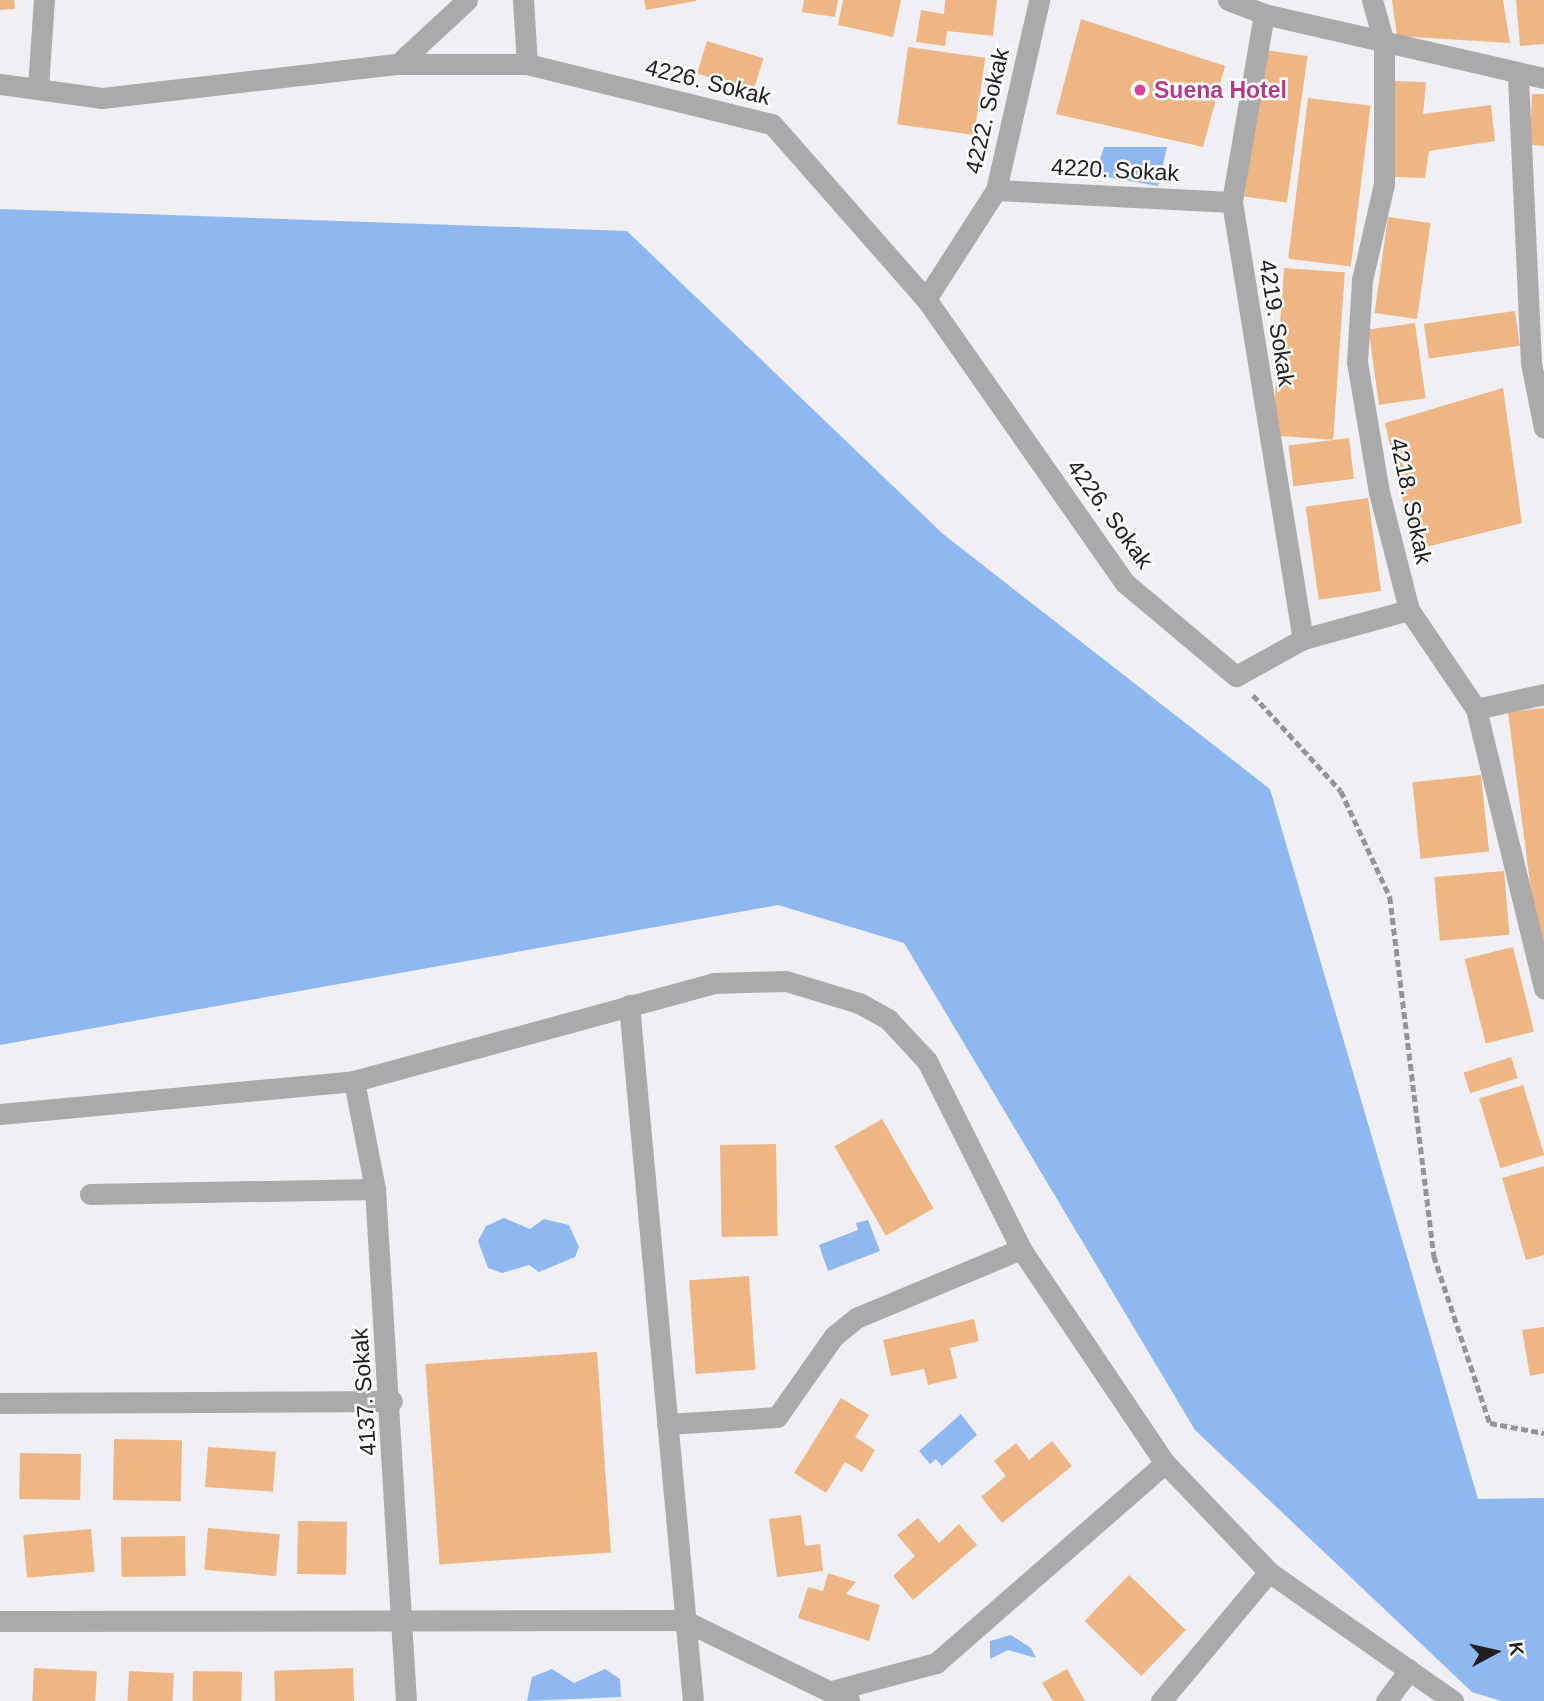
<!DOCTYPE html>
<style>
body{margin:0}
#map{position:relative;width:1544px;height:1701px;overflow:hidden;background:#f0f0f4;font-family:Helvetica,sans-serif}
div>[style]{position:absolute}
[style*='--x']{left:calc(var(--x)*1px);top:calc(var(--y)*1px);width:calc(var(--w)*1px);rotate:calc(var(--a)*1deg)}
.water>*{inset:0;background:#8fb8f0}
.building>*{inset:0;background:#eeb684;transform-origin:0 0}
.path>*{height:4.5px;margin-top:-2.25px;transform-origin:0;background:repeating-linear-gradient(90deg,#949497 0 7px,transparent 0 10.5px)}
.street>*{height:21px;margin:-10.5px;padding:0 10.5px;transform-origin:10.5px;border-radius:10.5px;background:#aba9a9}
.dots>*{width:19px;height:19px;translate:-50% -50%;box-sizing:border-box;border:4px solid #fff;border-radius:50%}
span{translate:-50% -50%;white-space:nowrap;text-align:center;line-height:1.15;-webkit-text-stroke:5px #fff;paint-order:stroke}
.street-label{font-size:23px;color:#202022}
.hotel-label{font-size:23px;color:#b23c85;font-weight:700}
.left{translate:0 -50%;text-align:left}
.north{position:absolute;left:1460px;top:1617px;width:70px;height:70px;-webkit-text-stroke:5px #fff;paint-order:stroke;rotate:82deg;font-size:19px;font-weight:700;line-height:28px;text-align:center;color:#202022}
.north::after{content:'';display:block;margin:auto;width:24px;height:32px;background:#202022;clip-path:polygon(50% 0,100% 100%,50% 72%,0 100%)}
</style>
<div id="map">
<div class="water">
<div style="clip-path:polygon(1104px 147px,1167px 147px,1158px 186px,1095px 175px)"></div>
<div style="clip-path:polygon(0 209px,627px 231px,943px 534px,1270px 789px,1478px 1499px,1544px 1498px,1544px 1701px,1501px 1701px,1472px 1692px,1195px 1430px,904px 943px,778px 905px,0 1045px)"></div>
<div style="clip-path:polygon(504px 1218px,530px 1229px,544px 1219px,569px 1225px,579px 1247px,575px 1257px,539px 1272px,529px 1265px,502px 1273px,488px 1268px,478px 1241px,486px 1226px)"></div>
<div style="clip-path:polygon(868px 1220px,880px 1251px,828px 1271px,819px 1245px,858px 1230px,856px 1223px)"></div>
<div style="clip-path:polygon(961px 1414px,977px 1435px,942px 1466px,936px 1459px,930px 1464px,919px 1451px)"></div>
<div style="clip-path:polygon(1011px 1635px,1031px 1648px,1036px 1658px,1008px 1650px,990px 1659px,990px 1641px)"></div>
<div style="clip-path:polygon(552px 1669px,574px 1683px,605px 1669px,620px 1679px,621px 1697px,527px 1701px,532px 1677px)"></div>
</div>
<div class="building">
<div style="clip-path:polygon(0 0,14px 0,15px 9px,0 10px)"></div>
<div style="clip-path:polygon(644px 0,696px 0,696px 1px,646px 10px)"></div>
<div style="clip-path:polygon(804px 0,838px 0,835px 17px,802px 12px)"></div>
<div style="clip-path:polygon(843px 0,901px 0,893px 37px,838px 25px)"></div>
<div style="clip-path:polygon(945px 0,997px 0,993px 36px,947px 31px,945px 46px,916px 42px,921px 10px,944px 14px)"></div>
<div style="clip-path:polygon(1392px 0,1503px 0,1510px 43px,1397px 36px)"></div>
<div style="clip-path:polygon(1516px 0,1544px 0,1544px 44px,1520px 46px)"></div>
<div style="clip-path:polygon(1081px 19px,1225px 66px,1203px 147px,1056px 114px)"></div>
<div style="left:707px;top:41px;width:59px;height:34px;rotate:17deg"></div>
<div style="left:908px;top:47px;width:78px;height:78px;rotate:8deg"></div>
<div style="left:1265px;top:50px;width:43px;height:148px;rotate:8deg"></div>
<div style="clip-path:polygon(1394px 81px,1426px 82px,1423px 114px,1491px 105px,1495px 141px,1429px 151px,1425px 178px,1393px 177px)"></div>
<div style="clip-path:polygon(1532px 94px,1544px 94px,1544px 146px,1530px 145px)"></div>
<div style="left:1308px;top:98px;width:63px;height:162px;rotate:7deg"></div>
<div style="left:1388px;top:217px;width:43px;height:97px;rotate:8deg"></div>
<div style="left:1284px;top:268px;width:61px;height:168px;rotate:4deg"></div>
<div style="left:1515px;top:311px;width:35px;height:92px;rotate:82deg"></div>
<div style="left:1415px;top:323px;width:76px;height:47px;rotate:82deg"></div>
<div style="clip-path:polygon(1503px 388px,1522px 523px,1414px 550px,1385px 423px)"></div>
<div style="left:1349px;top:438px;width:41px;height:61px;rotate:83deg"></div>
<div style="left:1368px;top:498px;width:94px;height:63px;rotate:82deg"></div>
<div style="clip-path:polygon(1544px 708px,1544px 945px,1538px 946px,1508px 712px)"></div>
<div style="left:1481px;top:775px;width:77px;height:69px;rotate:84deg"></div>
<div style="left:1504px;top:871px;width:64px;height:70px;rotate:85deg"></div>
<div style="left:1513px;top:947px;width:87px;height:50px;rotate:76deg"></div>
<div style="left:1511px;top:1057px;width:22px;height:50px;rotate:72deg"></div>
<div style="left:1523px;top:1085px;width:73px;height:46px;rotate:73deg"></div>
<div style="left:882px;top:1119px;width:103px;height:55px;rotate:60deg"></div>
<div style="left:776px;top:1144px;width:92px;height:56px;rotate:89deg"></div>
<div style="clip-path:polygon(1544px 1166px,1544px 1255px,1526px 1260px,1502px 1178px)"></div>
<div style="left:749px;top:1276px;width:94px;height:60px;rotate:86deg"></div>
<div style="clip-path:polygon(974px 1319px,979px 1341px,950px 1348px,957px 1378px,928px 1385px,924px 1369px,891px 1376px,883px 1340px)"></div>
<div style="clip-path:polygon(1544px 1327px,1544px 1373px,1530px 1376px,1522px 1330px)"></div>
<div style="left:597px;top:1352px;width:201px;height:172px;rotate:86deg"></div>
<div style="clip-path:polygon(841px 1398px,869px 1415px,855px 1437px,875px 1450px,862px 1472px,845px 1462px,826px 1493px,794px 1473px)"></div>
<div style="left:114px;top:1439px;width:68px;height:61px;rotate:1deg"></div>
<div style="clip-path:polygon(1052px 1441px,1072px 1466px,1002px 1523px,981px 1497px,1006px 1476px,994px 1461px,1016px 1443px,1029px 1460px)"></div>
<div style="left:208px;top:1447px;width:68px;height:40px;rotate:4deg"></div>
<div style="left:20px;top:1453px;width:61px;height:46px;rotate:1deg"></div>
<div style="clip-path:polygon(801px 1515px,805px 1546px,820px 1544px,823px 1571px,777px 1577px,769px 1519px)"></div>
<div style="clip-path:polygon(918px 1518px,939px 1543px,959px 1524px,977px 1545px,913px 1600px,893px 1576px,915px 1556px,897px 1535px)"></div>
<div style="left:298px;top:1521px;width:49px;height:53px;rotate:1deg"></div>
<div style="left:208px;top:1528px;width:72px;height:42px;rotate:5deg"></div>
<div style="left:91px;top:1529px;width:43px;height:68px;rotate:85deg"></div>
<div style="left:185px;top:1536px;width:40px;height:64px;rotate:89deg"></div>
<div style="clip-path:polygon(828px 1573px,856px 1582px,846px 1594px,880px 1605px,869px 1641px,798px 1618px,808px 1587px,823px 1591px)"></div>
<div style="left:1129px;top:1575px;width:79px;height:64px;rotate:44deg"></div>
<div style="left:34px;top:1668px;width:63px;height:33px;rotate:3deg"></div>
<div style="left:353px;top:1668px;width:33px;height:79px;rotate:88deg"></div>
<div style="clip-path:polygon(1067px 1669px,1085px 1701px,1053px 1701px,1042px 1683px)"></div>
<div style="left:129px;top:1671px;width:45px;height:30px;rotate:3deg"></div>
<div style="left:193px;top:1671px;width:49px;height:30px;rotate:1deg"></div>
</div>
<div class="path">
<div style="--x:1253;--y:695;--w:130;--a:47.5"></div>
<div style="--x:1341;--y:791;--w:117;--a:65.2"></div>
<div style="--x:1390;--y:897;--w:362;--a:83"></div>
<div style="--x:1434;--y:1256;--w:176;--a:71.5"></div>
<div style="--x:1490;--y:1423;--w:55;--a:10.5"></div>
</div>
<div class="street">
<div style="--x:523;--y:0;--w:64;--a:86.4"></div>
<div style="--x:1228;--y:0;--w:39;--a:21"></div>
<div style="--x:1264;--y:14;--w:287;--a:12.9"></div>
<div style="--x:1372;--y:0;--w:45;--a:74.4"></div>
<div style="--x:1384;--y:43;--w:141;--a:90"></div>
<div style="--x:1384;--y:184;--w:98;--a:102.9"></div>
<div style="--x:1362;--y:280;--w:82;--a:93.5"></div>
<div style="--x:1357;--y:362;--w:132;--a:80.4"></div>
<div style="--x:1379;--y:492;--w:122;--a:75.7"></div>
<div style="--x:1409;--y:610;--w:120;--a:55.9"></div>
<div style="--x:1476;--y:709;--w:288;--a:76.3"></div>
<div style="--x:1264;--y:14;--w:191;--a:99.7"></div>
<div style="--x:1232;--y:202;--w:443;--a:80.8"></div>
<div style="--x:398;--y:64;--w:94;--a:-42.8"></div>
<div style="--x:1518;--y:77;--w:286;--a:87.4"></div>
<div style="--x:1531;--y:363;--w:66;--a:78.7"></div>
<div style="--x:0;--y:84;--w:103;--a:7.8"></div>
<div style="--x:102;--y:98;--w:298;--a:-6.6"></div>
<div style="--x:398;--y:64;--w:129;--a:0"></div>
<div style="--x:527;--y:64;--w:252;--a:13.8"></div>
<div style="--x:772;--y:124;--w:233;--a:48.7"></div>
<div style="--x:926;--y:299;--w:347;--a:55"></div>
<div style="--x:1125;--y:583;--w:145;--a:40"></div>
<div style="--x:1236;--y:676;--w:77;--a:-28.9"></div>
<div style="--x:1303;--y:639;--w:110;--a:-15.3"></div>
<div style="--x:38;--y:87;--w:87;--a:-86.1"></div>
<div style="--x:996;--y:190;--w:236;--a:2.9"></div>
<div style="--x:926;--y:299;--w:130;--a:-57.3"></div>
<div style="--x:996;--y:190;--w:195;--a:-77.2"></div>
<div style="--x:1476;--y:709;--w:70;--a:-12.4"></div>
<div style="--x:629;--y:1005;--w:699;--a:84.75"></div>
<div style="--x:354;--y:1081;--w:110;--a:79"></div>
<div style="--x:375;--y:1189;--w:513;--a:86.54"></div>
<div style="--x:0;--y:1114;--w:356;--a:-5.3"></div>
<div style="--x:354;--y:1081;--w:373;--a:-15.2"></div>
<div style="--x:714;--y:983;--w:72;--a:-1.6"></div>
<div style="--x:786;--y:981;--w:76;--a:16.8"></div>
<div style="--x:859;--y:1003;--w:33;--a:29"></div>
<div style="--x:888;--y:1019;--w:57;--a:47.1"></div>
<div style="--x:927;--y:1061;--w:210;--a:63.4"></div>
<div style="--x:1021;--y:1249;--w:258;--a:56.1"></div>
<div style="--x:1165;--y:1463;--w:151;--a:46.3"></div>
<div style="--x:1269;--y:1572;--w:225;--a:35"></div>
<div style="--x:90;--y:1194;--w:285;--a:-1"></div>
<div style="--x:0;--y:1403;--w:392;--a:-0.3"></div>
<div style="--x:667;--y:1424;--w:110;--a:-3.6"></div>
<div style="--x:777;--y:1417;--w:99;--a:-54.9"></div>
<div style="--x:834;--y:1336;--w:28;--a:-39"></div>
<div style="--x:856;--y:1318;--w:179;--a:-22.7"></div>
<div style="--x:0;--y:1621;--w:683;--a:-0.08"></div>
<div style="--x:683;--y:1620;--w:185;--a:26"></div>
<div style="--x:832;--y:1691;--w:108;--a:-15.1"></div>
<div style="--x:936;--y:1663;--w:304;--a:-41.1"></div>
<div style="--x:1161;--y:1701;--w:168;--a:-50.1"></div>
<div style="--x:1386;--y:1701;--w:39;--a:-53"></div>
</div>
<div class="dots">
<div style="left:1140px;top:90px;background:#d1479c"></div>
</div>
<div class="street-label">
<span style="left:708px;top:82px;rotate:14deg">4226. Sokak</span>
<span style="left:987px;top:111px;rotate:-77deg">4222. Sokak</span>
<span style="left:1115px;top:170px;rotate:3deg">4220. Sokak</span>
<span style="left:1277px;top:323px;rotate:81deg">4219. Sokak</span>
<span style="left:1411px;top:501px;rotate:78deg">4218. Sokak</span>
<span style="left:1110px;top:514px;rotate:54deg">4226. Sokak</span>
<span style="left:364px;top:1392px;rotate:-94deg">4137. Sokak</span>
</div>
<div class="hotel-label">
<span class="left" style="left:1154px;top:90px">Suena Hotel</span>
</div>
<div class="north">K</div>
</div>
